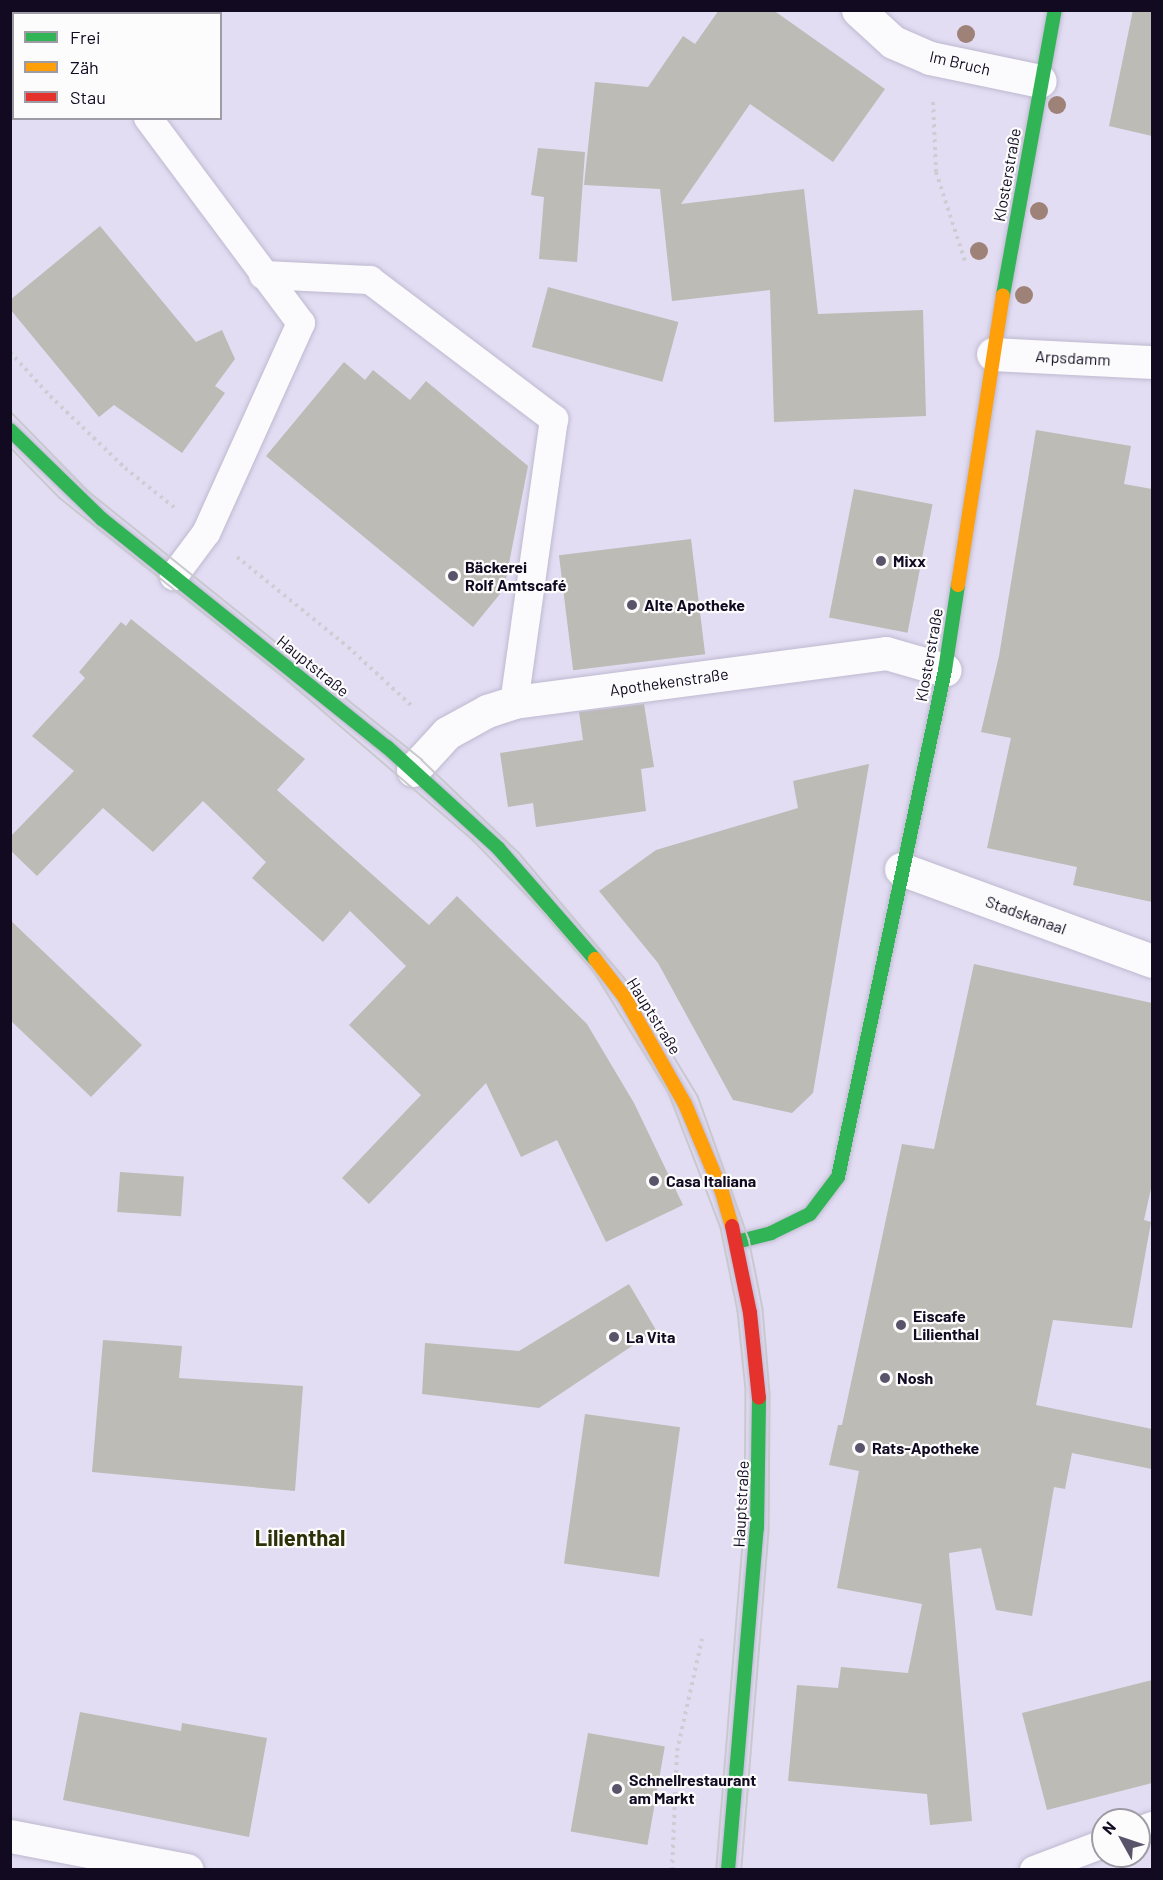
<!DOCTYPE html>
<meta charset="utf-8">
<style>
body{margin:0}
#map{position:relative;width:1163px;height:1880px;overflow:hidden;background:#e2ddf3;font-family:Barlow,sans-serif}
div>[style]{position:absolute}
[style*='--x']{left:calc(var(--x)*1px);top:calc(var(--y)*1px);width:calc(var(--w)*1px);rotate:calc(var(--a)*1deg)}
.building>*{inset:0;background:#bcbbb5;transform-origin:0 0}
.path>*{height:4px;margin-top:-2px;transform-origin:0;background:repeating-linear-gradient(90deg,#cecdd4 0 3px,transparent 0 7.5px)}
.roads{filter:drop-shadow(0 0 2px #beb9cf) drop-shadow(0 0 2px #beb9cf)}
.lane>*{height:28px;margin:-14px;padding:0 14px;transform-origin:14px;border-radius:14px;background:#fbfafd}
.street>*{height:33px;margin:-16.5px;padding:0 16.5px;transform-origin:16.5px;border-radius:16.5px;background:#fbfafd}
.fast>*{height:14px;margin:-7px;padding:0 7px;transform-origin:7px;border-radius:7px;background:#30b455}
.slow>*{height:14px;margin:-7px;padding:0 7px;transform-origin:7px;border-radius:7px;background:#ff9f0a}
.jam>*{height:14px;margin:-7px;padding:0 7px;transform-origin:7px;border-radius:7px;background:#e5322d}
.tram>*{height:1.5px;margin:-0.75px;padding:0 0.75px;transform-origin:0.75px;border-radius:0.75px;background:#c9c8ce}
.trees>*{width:18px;height:18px;margin:-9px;border-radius:50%;background:#9e8278}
.dots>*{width:16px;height:16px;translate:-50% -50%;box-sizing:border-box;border:3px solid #fcfcfc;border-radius:50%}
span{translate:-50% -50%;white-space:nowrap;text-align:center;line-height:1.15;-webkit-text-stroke:4.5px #fcfcfc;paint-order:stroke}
.street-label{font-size:16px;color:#110a21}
.poi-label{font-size:16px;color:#110a21;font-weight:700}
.left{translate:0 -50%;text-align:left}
.district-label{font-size:22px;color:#2e3208;font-weight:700}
.frame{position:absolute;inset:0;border:12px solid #110a21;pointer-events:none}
.legend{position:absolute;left:12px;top:12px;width:210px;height:108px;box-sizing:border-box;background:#fcfcfc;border:2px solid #9e9ba4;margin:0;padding:8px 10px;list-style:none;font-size:18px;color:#110a21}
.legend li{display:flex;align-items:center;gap:12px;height:30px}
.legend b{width:30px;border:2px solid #9e9ba4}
.north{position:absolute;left:1091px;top:1808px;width:60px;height:60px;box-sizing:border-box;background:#fcfcfc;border:2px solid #9e9ba4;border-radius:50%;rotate:310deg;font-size:16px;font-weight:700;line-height:24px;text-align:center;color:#110a21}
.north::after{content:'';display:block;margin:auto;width:21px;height:27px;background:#5a546a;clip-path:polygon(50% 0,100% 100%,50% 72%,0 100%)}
</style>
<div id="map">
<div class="building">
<div style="clip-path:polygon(719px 10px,773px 10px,885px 89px,833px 162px,750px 104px,681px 204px,804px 189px,818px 314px,923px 310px,926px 416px,774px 422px,770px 290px,672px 301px,660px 189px,584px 185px,595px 82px,648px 87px,683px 36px,695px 44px)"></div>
<div style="clip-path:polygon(1133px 10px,1152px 10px,1152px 136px,1109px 126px)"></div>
<div style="clip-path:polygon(538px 148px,585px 152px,577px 262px,539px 259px,544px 197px,531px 195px)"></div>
<div style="clip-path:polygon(100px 226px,196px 342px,222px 330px,235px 359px,215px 386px,225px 393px,182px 453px,114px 405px,99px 417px,10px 309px,10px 300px)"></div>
<div style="left:548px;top:287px;width:135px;height:62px;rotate:15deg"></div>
<div style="clip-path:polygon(344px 362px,365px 380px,373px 370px,410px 400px,426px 381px,528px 466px,504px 589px,473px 627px,266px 456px)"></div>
<div style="clip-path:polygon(1036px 430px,1131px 446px,1124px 484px,1152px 489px,1152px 902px,1073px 885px,1077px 867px,987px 848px,1011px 738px,981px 732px,999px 656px)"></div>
<div style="left:854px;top:489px;width:80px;height:131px;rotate:11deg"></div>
<div style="left:691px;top:539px;width:116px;height:133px;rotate:83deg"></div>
<div style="clip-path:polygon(131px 619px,305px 759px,277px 790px,429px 925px,457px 896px,587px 1024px,634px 1103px,683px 1205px,606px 1242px,557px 1140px,521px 1157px,486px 1083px,369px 1204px,342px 1178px,421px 1095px,349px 1025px,406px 966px,350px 911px,323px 942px,252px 878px,266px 862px,203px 801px,153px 852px,103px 808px,37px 876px,10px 850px,10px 837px,74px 771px,32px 736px,85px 678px,79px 672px,121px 622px,126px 626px)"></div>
<div style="clip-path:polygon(644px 704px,654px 767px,641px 769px,646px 811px,536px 827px,533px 803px,508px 807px,500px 753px,583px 740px,579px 712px)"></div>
<div style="clip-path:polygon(869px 764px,813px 1093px,792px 1113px,733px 1100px,658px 963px,599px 891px,656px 850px,798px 808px,793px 781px)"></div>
<div style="clip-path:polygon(10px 920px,142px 1045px,91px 1097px,10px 1020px)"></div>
<div style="clip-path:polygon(974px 964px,1152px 1003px,1152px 1184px,1144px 1220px,1151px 1222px,1132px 1328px,1053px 1320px,1036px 1405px,1152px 1429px,1152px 1469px,1072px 1453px,1065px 1489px,1054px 1487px,1032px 1616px,996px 1610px,981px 1548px,949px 1553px,972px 1821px,930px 1825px,927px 1794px,788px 1781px,797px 1685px,838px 1688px,841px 1667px,908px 1673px,922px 1604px,837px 1588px,859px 1471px,829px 1465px,838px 1425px,842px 1425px,902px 1144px,934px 1149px)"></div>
<div style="left:120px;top:1172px;width:64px;height:40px;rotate:4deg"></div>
<div style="clip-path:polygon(629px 1284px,656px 1330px,539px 1408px,422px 1394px,425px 1343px,519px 1351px)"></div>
<div style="clip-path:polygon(103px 1340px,182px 1346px,179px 1378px,303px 1386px,295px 1491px,92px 1472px)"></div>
<div style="left:585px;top:1414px;width:96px;height:151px;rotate:8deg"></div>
<div style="clip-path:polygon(1152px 1680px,1152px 1783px,1047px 1810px,1022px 1713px)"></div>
<div style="clip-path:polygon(80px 1712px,181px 1731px,182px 1723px,267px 1738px,249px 1837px,63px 1800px)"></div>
<div style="left:588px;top:1733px;width:78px;height:100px;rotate:10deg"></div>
</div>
<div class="path">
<div style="--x:933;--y:102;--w:70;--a:87.5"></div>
<div style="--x:936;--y:172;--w:94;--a:72"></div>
<div style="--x:10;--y:352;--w:59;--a:47.7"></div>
<div style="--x:50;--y:396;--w:104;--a:43.8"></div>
<div style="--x:125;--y:468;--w:64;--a:38.7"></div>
<div style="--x:237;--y:557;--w:143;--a:39"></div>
<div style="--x:348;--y:647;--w:90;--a:42.7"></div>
<div style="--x:672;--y:1870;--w:119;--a:-87.6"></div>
<div style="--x:677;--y:1751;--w:115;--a:-77.4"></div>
</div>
<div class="roads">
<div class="lane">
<div style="--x:148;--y:118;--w:256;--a:53.3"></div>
<div style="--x:301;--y:323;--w:230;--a:114.3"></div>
<div style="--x:206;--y:533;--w:54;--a:126.7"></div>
<div style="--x:263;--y:275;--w:107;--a:2.7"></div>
<div style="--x:370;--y:280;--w:231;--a:37.1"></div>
<div style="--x:554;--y:419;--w:286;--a:98"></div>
<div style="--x:1139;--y:1831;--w:14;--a:-21"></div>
<div style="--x:1034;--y:1870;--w:74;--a:-20.6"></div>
</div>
<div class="street">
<div style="--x:858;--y:10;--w:47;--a:42.4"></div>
<div style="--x:893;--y:42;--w:40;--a:23.4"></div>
<div style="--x:930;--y:58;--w:112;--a:11.8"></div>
<div style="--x:135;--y:14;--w:6;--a:-39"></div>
<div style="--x:10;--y:61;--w:4;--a:0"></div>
<div style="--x:993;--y:354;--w:159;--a:2.9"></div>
<div style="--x:413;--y:770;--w:50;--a:-47.4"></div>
<div style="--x:447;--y:733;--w:46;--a:-28.8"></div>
<div style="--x:487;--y:711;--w:28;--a:-18"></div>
<div style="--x:514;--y:702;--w:375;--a:-7.5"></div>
<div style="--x:886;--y:653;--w:61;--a:16.1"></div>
<div style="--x:901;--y:869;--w:267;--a:20.1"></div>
<div style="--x:10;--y:1836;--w:180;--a:10.9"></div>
</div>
<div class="fast">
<div style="--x:1003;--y:295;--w:290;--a:-79.7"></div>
<div style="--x:10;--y:430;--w:128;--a:44.1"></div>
<div style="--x:102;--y:519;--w:365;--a:38.7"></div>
<div style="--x:387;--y:747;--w:150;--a:42.3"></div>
<div style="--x:498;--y:848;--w:147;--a:48.9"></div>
<div style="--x:736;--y:1242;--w:36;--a:-14"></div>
<div style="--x:771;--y:1233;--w:43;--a:-26"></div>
<div style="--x:810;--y:1214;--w:46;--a:-52.9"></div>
<div style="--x:838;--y:1177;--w:518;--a:-78.08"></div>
<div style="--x:945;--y:670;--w:86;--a:-81.3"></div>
<div style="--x:728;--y:1870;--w:343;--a:-85.2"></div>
<div style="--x:757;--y:1528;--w:130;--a:-89.1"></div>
</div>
<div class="slow">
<div style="--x:958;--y:585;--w:293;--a:-81.2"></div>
<div style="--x:595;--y:959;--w:49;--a:52.4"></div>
<div style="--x:625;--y:998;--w:122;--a:60.5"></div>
<div style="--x:685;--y:1104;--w:95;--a:67.2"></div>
<div style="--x:722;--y:1192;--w:35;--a:74"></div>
</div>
<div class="jam">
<div style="--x:732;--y:1226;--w:89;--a:78.3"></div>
<div style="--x:750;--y:1313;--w:85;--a:84"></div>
</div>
</div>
<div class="tram">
<div style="--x:10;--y:411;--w:112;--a:45.7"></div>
<div style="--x:88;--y:491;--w:429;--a:38.8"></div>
<div style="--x:422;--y:760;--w:134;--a:43.8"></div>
<div style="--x:519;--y:853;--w:174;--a:49.9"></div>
<div style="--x:631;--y:986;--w:129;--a:58.7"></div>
<div style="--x:698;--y:1096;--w:152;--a:70.4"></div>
<div style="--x:749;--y:1239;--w:71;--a:78.7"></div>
<div style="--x:763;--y:1309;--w:85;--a:85.3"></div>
<div style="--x:770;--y:1394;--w:137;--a:90.4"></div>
<div style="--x:769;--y:1531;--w:340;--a:94.6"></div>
<div style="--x:10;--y:447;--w:71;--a:45.6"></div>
<div style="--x:60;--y:498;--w:282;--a:38.7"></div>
<div style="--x:280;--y:674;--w:255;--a:40.7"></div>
<div style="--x:473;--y:840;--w:105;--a:45.8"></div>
<div style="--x:546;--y:915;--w:76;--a:49.8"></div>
<div style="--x:595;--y:973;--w:141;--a:58.3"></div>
<div style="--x:669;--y:1093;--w:145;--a:68.9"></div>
<div style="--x:721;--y:1228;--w:85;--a:78.4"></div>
<div style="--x:738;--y:1311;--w:79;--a:84.2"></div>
<div style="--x:746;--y:1390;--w:129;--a:90.4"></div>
<div style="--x:745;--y:1519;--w:352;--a:94.6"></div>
</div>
<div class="trees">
<div style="left:966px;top:34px"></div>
<div style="left:1057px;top:105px"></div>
<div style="left:1039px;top:211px"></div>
<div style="left:979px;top:251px"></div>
<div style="left:1024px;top:295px"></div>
</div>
<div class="dots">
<div style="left:881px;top:561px;background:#5a546a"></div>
<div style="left:453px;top:576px;background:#5a546a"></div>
<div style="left:632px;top:605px;background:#5a546a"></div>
<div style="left:654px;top:1181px;background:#5a546a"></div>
<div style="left:901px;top:1325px;background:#5a546a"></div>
<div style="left:614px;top:1337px;background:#5a546a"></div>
<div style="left:885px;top:1378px;background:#5a546a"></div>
<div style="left:860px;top:1448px;background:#5a546a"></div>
<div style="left:617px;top:1789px;background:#5a546a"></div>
</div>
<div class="street-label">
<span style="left:960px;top:63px;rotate:13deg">Im Bruch</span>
<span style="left:1007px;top:175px;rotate:-80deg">Klosterstraße</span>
<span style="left:1073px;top:358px;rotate:3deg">Arpsdamm</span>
<span style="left:929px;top:655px;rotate:-80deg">Klosterstraße</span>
<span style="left:313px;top:666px;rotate:39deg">Hauptstraße</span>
<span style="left:669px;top:682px;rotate:-8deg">Apothekenstraße</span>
<span style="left:1026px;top:915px;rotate:20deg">Stadskanaal</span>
<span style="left:654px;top:1016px;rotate:58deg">Hauptstraße</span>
<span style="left:741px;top:1504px;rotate:-87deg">Hauptstraße</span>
</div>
<div class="poi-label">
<span class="left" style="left:893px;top:561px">Mixx</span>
<span class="left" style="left:465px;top:576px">Bäckerei<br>Rolf Amtscafé</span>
<span class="left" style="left:644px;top:605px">Alte Apotheke</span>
<span class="left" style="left:666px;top:1181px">Casa Italiana</span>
<span class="left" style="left:913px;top:1325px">Eiscafe<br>Lilienthal</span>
<span class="left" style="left:626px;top:1337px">La Vita</span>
<span class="left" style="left:897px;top:1378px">Nosh</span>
<span class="left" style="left:872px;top:1448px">Rats-Apotheke</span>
<span class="left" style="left:629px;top:1789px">Schnellrestaurant<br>am Markt</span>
</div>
<div class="district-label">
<span style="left:300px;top:1538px">Lilienthal</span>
</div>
<div class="frame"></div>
<ul class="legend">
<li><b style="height:8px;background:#30b455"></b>Frei</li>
<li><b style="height:8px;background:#ff9f0a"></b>Zäh</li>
<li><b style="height:8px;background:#e5322d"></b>Stau</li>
</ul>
<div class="north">N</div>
</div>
